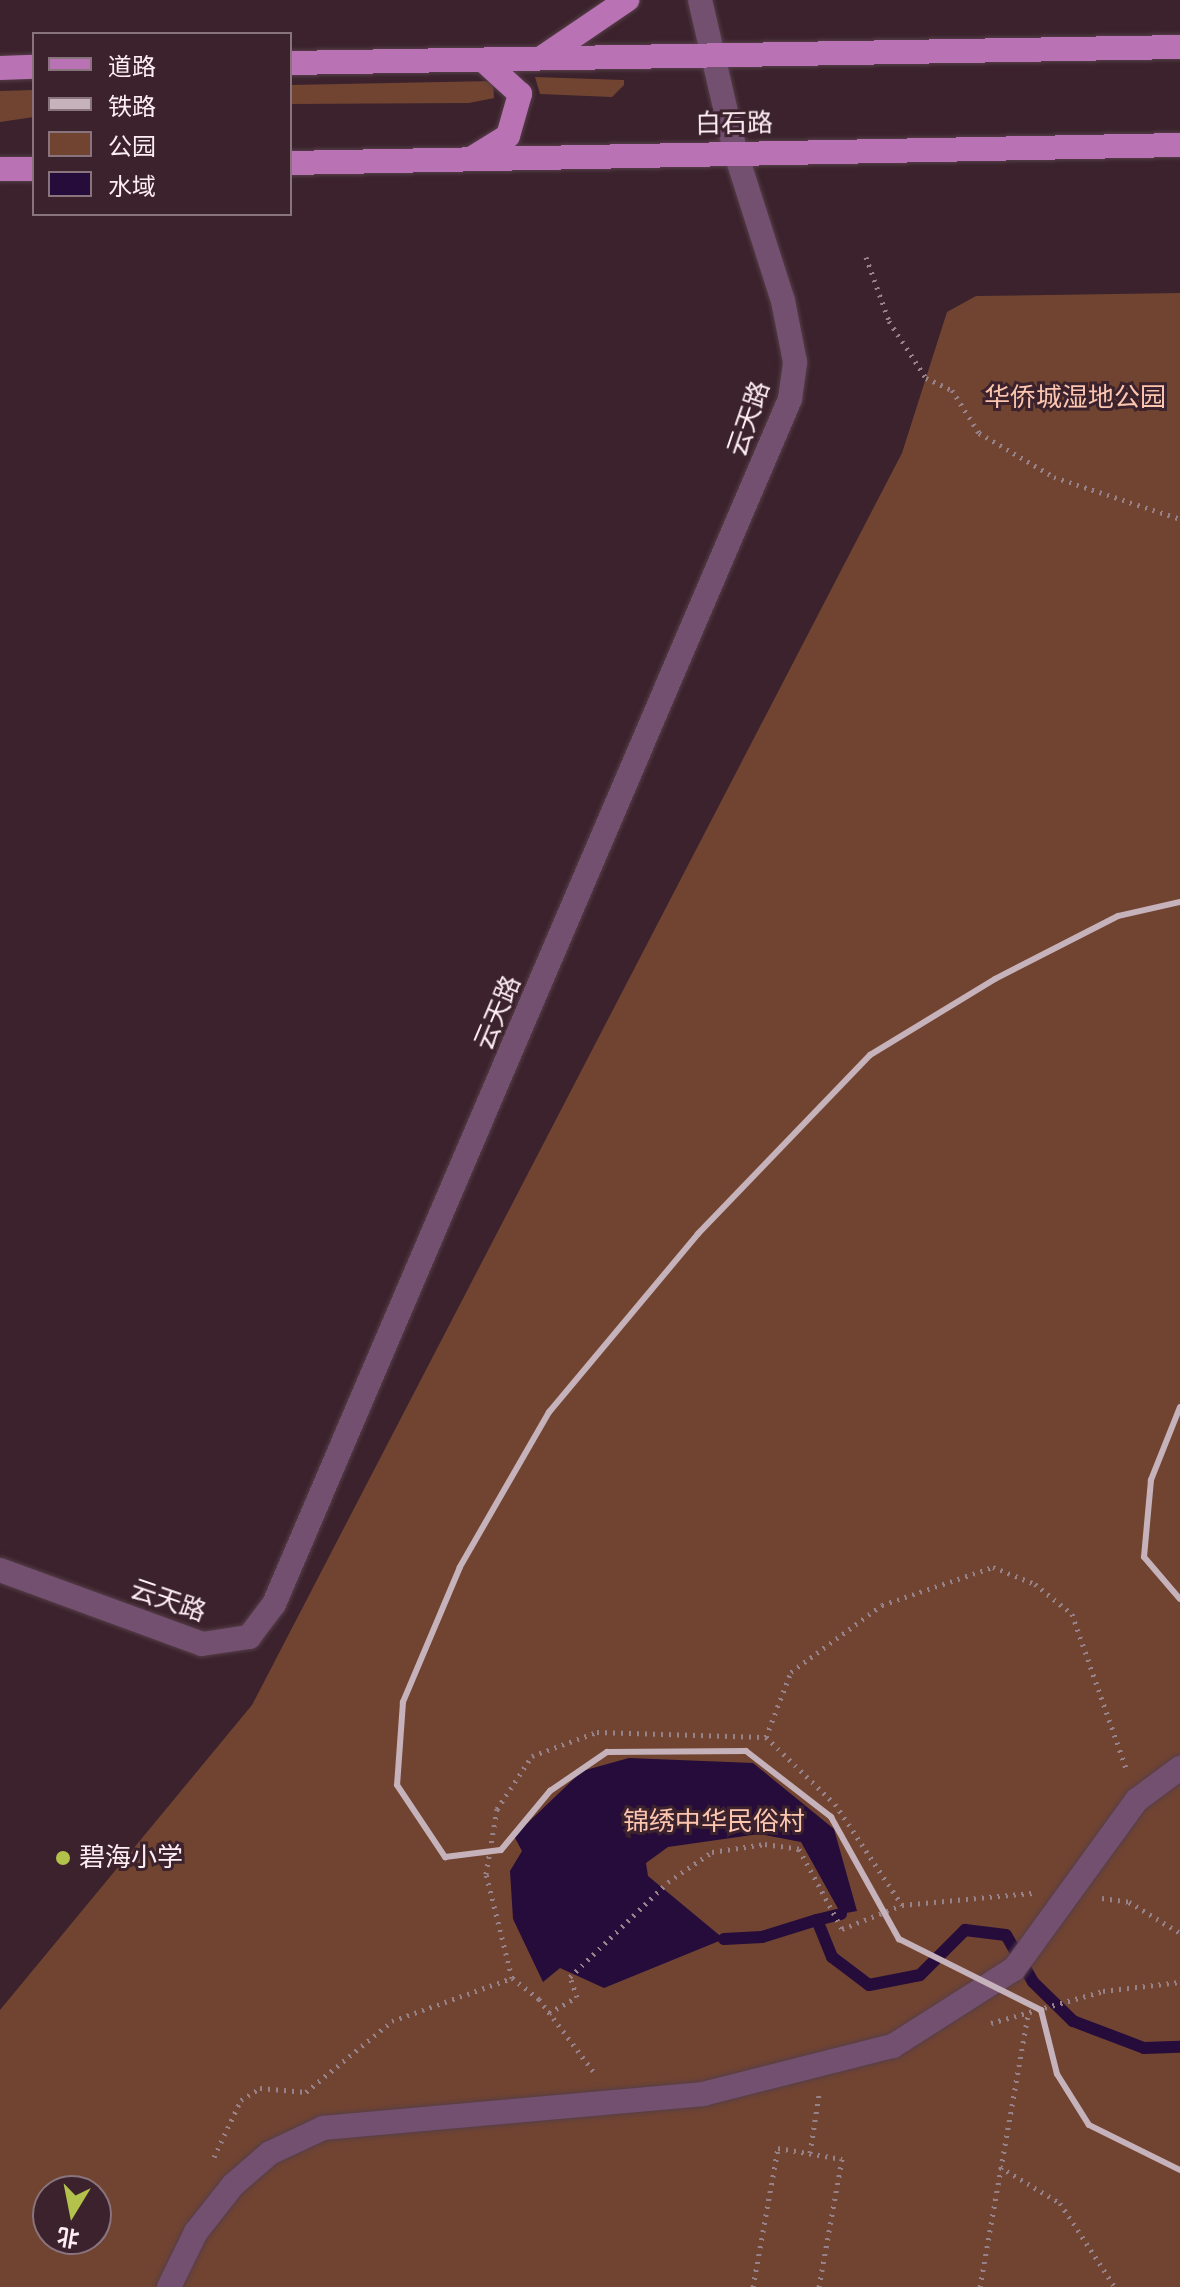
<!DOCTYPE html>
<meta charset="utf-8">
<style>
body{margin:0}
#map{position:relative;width:1180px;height:2287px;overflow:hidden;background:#3b222c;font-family:Arial,"Noto Sans SC",sans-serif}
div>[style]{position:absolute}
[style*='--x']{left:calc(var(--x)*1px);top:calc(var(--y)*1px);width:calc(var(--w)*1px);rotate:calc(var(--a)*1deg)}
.green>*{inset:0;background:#714432}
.water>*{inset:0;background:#250c3b}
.stream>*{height:12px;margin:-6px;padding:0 6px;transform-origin:6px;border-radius:6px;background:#250c3b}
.path>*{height:5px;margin-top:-2.5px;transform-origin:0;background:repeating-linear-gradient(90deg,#97828a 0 2px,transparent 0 8px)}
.roads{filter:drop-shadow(0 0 2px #563e48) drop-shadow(0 0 2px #563e48)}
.pedestrian>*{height:24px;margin:-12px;padding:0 12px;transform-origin:12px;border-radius:12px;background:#735070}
.minor>*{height:24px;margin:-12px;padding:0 12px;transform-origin:12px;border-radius:12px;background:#735070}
.tertiary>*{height:24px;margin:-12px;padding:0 12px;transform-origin:12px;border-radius:12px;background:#735070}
.primary>*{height:24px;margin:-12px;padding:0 12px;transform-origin:12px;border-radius:12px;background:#b973b5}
.rail>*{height:6px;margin:-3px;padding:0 3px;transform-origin:3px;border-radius:3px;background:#c6b2ba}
.dots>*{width:22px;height:22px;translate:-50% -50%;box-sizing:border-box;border:4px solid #3b222c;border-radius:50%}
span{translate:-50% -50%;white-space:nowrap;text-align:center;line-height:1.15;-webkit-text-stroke:6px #3b222c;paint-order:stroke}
.street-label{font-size:26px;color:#feedf3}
.park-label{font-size:26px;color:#fcc5af}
.poi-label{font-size:26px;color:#feedf3}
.left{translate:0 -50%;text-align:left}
.legend{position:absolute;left:32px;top:32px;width:260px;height:184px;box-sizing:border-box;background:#3b222c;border:2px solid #89737c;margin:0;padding:10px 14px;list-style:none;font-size:24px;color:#feedf3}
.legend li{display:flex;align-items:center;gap:16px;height:40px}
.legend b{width:40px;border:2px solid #89737c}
.north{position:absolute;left:32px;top:2175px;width:80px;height:80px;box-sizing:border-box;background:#3b222c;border:2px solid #89737c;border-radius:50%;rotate:190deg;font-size:22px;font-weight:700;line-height:32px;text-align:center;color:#feedf3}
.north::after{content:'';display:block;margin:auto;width:28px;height:36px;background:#b3c24b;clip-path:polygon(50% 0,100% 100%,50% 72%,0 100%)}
</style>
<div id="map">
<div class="green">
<div style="clip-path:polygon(535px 77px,624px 80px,624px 85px,612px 97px,540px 94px)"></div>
<div style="clip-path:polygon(493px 81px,494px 98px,469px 103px,290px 104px,290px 85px)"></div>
<div style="clip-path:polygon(34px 90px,34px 117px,0 122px,0 91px)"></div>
<div style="clip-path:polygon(evenodd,1180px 293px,1180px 2287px,0 2287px,0 2010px,252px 1705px,902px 453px,947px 312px,976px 296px,1180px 293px,48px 2191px,96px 2191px,96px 2239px,48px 2239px,48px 2191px)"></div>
</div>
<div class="water">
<div style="clip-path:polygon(629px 1758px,753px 1763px,834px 1829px,857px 1911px,841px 1914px,801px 1842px,759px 1834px,668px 1847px,646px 1863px,648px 1876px,724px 1939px,604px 1988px,560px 1968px,543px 1982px,513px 1919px,510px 1871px,522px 1851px,514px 1836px,582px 1771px)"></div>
</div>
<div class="stream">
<div style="--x:841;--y:1914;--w:25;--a:166"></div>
<div style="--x:817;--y:1920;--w:40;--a:68"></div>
<div style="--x:832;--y:1957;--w:46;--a:37.1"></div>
<div style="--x:869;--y:1985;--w:52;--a:-11.1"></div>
<div style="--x:920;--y:1975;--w:64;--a:-45"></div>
<div style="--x:965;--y:1930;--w:41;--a:7"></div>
<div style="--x:1006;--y:1935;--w:54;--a:60.1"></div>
<div style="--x:1033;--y:1982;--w:56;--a:44.3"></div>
<div style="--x:1073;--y:2021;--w:76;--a:20.8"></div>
<div style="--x:1144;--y:2048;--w:36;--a:-2"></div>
<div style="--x:724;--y:1939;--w:38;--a:-3"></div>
<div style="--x:762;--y:1937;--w:58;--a:-17.2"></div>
</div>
<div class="path">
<div style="--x:866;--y:257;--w:68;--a:70.2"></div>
<div style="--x:889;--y:321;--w:68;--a:57"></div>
<div style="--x:926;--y:378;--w:29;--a:25"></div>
<div style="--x:952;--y:390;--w:51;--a:57.9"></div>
<div style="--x:979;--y:433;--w:87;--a:30.4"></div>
<div style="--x:1054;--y:477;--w:133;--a:18.4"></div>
<div style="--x:766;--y:1737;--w:70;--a:-69"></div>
<div style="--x:791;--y:1672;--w:113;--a:-36.4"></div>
<div style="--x:882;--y:1605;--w:117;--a:-18.9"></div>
<div style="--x:993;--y:1567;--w:45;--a:22"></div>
<div style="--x:1035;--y:1584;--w:48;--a:39"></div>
<div style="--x:1072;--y:1614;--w:166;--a:70.7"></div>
<div style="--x:1102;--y:1898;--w:27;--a:8"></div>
<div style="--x:1129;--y:1902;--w:60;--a:31.3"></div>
<div style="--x:549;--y:2013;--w:32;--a:-30"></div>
<div style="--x:577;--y:1997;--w:21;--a:-109"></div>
<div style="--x:570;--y:1977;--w:136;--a:-44.1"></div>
<div style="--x:668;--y:1882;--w:53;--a:-34.3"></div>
<div style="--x:712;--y:1852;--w:54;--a:-8.6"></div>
<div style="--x:765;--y:1844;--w:34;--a:8"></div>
<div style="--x:799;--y:1849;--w:91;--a:61.7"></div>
<div style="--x:842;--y:1929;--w:65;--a:-21.8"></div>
<div style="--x:991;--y:2023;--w:116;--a:-15.9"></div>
<div style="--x:1103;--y:1991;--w:78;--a:-6.7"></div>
<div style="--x:593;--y:2071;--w:90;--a:-126.9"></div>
<div style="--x:539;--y:1999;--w:34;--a:-142"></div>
<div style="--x:512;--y:1978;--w:107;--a:-104"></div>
<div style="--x:486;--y:1874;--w:66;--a:-80.4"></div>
<div style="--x:497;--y:1809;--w:64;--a:-56.6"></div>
<div style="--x:532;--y:1756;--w:69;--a:-20.3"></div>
<div style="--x:597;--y:1732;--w:169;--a:1.7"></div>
<div style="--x:766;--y:1737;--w:96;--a:44.2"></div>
<div style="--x:835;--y:1804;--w:121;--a:56.4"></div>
<div style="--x:902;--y:1905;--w:131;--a:-5.3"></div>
<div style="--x:810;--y:2153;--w:59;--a:-81.2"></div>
<div style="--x:214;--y:2157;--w:63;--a:-64.7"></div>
<div style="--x:241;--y:2100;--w:22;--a:-32"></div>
<div style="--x:260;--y:2088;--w:46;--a:5"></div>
<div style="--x:306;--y:2092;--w:112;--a:-39.5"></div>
<div style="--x:392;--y:2021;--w:127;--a:-19.7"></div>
<div style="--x:1000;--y:2167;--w:70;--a:31"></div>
<div style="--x:1060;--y:2203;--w:100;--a:56.8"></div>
<div style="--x:753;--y:2287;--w:141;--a:-79.8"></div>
<div style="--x:778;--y:2148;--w:65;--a:9.8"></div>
<div style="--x:842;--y:2159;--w:130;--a:100.2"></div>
<div style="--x:980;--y:2287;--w:277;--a:-80"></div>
</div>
<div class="roads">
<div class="pedestrian">
<div style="--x:169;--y:2287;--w:61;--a:-63.9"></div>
<div style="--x:196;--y:2232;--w:60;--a:-51.8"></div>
<div style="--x:233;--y:2185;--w:49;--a:-40.9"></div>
<div style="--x:270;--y:2153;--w:59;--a:-25.3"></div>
<div style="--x:323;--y:2128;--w:382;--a:-5.1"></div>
<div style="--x:703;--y:2094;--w:196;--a:-14.2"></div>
<div style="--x:893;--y:2046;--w:143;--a:-32.5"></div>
<div style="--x:1014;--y:1969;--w:209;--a:-54"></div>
<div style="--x:1137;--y:1800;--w:54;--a:-36.7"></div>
</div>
<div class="minor">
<div style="--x:0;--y:1570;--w:215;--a:20.1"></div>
<div style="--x:202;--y:1644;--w:48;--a:-8.5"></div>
<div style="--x:249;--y:1637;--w:41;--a:-52.9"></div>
<div style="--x:274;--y:1604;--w:1311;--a:-66.82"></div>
<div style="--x:790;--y:399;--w:37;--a:-82"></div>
<div style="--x:795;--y:362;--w:62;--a:-101.1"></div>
<div style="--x:783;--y:301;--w:157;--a:-107.7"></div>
</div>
<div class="tertiary">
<div style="--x:700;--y:0;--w:155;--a:76.9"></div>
</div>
<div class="primary">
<div style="--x:543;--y:57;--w:102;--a:-34.2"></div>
<div style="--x:290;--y:63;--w:890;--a:-1.03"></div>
<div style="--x:0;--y:68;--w:34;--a:-2"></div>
<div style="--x:474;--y:157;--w:40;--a:-32"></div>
<div style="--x:508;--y:136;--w:44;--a:-74.1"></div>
<div style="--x:520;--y:94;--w:50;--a:-137.4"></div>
<div style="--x:290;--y:163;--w:890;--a:-1.16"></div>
<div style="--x:0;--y:169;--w:34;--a:0"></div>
</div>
</div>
<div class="rail">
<div style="--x:1180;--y:902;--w:64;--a:167.3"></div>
<div style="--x:1118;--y:916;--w:138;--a:152.9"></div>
<div style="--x:995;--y:979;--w:146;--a:148.7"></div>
<div style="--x:870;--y:1055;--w:248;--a:133.9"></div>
<div style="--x:698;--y:1234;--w:232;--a:129.9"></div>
<div style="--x:549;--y:1412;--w:179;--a:119.9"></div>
<div style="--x:460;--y:1567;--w:147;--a:112.9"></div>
<div style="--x:403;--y:1702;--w:83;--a:94.1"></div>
<div style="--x:397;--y:1785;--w:87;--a:56.3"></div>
<div style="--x:445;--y:1857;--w:56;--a:-7.1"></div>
<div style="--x:501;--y:1850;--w:77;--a:-50.3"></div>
<div style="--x:550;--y:1791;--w:69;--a:-34.4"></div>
<div style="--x:607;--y:1752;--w:139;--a:-0.4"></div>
<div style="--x:746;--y:1751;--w:108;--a:37.8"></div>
<div style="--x:831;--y:1817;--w:140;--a:60.9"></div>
<div style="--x:899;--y:1939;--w:159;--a:26.6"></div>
<div style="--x:1041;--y:2010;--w:66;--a:76"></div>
<div style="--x:1057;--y:2074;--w:60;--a:57.9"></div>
<div style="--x:1089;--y:2125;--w:102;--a:26.3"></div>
<div style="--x:1180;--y:1407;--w:79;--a:111.7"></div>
<div style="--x:1151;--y:1480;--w:77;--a:95.2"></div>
<div style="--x:1144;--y:1557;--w:55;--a:49.4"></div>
</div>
<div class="dots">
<div style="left:63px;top:1858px;background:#b3c24b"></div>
</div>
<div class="street-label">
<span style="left:734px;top:124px;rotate:-1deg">白石路</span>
<span style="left:749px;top:419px;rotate:-71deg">云天路</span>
<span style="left:498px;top:1013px;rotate:-67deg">云天路</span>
<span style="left:168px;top:1601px;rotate:19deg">云天路</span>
</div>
<div class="park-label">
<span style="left:1075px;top:398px">华侨城湿地公园</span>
<span style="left:714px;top:1822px">锦绣中华民俗村</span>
</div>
<div class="poi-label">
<span class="left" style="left:79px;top:1858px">碧海小学</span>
</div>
<ul class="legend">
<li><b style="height:10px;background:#b973b5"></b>道路</li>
<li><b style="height:10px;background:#c6b2ba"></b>铁路</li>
<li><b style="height:22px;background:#714432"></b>公园</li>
<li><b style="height:22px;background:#250c3b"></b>水域</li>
</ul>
<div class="north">北</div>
</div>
